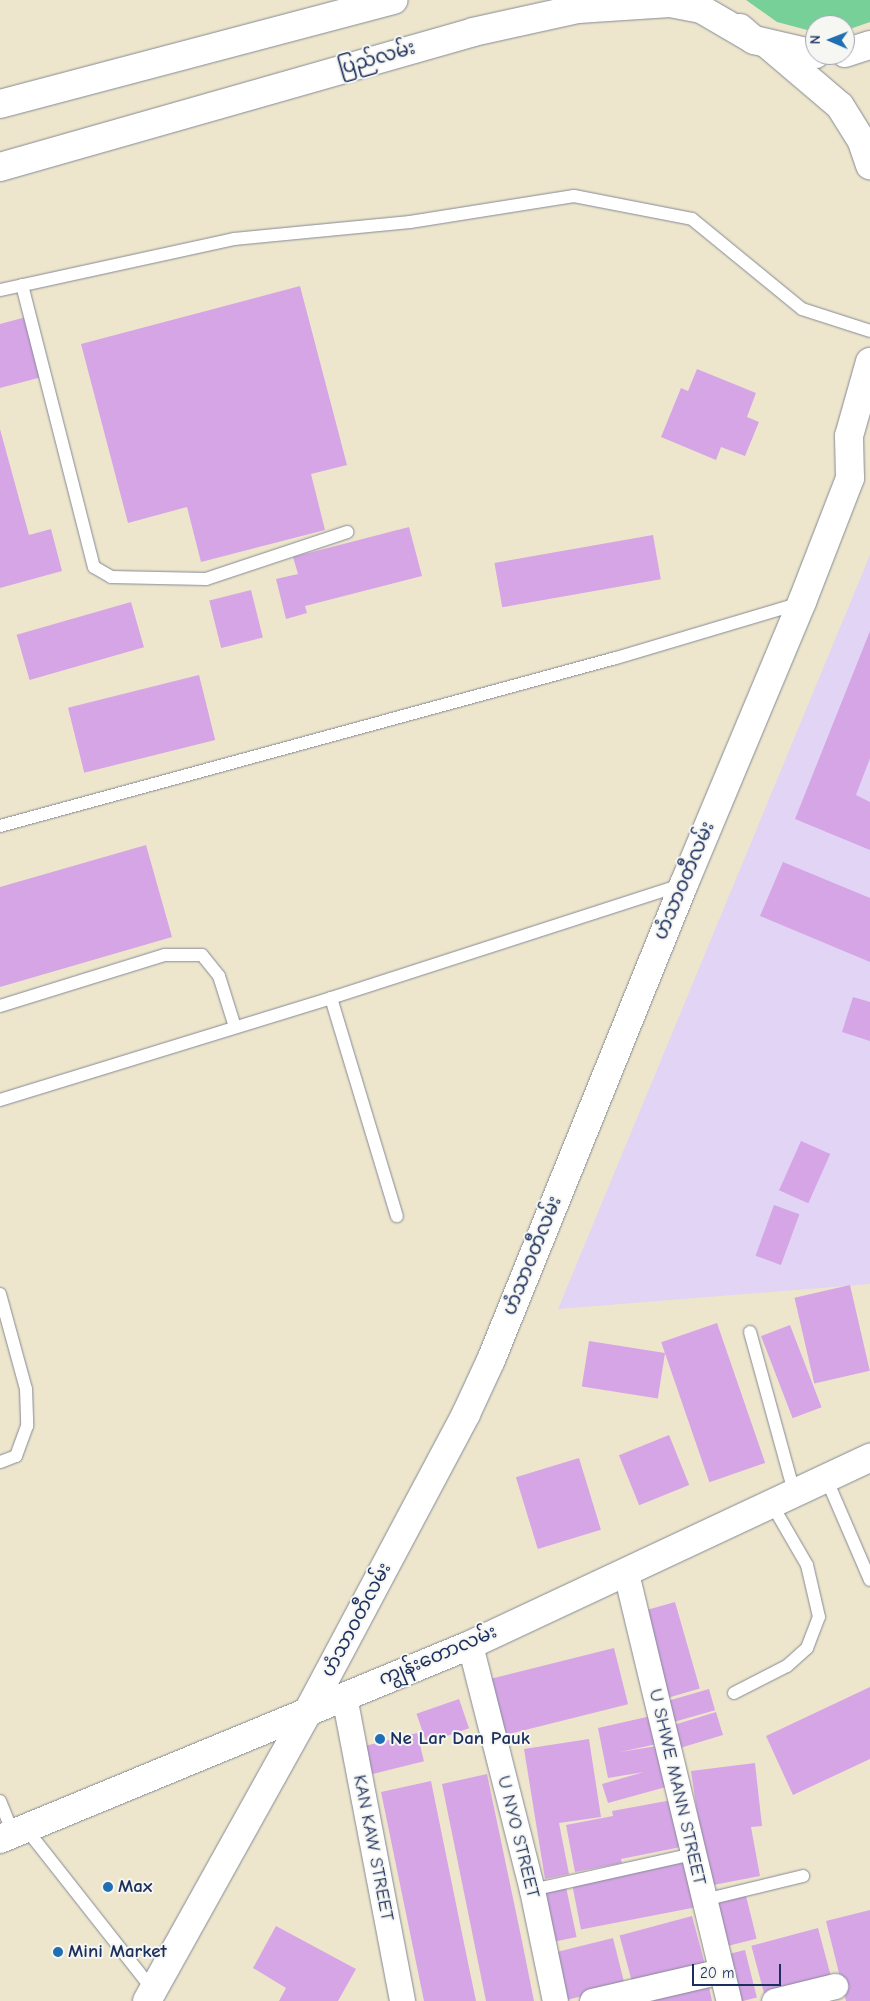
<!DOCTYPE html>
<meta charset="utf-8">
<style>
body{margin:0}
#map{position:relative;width:870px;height:2001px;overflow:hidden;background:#eee6cc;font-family:"Comic Neue","Noto Sans Myanmar",sans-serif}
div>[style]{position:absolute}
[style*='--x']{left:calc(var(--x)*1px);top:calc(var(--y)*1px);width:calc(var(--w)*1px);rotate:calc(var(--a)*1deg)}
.built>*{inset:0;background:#e1d4f4}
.green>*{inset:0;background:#76d097}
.building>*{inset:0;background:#d6a5e6;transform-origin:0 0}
.roads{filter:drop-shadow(0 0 1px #848a95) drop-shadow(0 0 1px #848a95)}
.service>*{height:12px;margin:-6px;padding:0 6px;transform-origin:6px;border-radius:6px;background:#fff}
.minor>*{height:25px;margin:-12.5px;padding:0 12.5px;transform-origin:12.5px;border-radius:12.5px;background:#fff}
.tertiary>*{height:28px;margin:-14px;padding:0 14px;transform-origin:14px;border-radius:14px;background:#fff}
.secondary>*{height:28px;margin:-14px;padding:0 14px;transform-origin:14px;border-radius:14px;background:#fff}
.trunk>*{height:28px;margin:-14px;padding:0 14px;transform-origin:14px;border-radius:14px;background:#fff}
.dots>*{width:14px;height:14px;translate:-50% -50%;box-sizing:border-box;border:2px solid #f6f6f2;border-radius:50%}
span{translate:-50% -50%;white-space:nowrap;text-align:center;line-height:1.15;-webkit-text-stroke:4px #f6f6f2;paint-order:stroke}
.street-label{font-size:19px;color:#1b2f5e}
.poi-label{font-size:19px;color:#1b2f5e;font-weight:700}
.left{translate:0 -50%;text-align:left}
.north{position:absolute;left:805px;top:15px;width:50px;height:50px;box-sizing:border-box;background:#f6f6f2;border:1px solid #9ea6b7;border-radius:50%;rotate:271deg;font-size:14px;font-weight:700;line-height:20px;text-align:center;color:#1b2f5e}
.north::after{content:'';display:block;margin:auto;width:18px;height:22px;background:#1f6fb2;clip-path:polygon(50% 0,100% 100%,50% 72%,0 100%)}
.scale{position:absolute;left:692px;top:1964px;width:89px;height:22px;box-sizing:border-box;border:2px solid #1b2f5e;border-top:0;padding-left:6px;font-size:15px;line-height:18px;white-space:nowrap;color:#1b2f5e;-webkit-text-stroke:4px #f6f6f2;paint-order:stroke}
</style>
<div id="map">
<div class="built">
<div style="clip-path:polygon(870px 555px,870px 1284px,558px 1309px)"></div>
</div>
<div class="green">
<div style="clip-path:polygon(746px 0,870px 0,870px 22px,847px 30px,845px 25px,815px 25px,815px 31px,811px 31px,777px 22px)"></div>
</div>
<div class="building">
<div style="clip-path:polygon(300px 286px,347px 465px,311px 474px,325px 530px,201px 562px,187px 507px,128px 523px,81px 344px)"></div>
<div style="clip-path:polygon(26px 317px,42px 377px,0 388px,0 324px)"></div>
<div style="clip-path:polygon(697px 369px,756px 393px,747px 417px,759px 422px,745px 456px,721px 447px,716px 460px,661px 437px,681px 388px,688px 391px)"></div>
<div style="clip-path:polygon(0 429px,29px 535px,51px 529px,62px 571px,0 588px)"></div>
<div style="clip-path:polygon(409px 527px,422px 576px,305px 606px,307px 613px,286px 619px,276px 579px,298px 574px,293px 557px)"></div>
<div style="left:653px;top:535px;width:45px;height:161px;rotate:80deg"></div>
<div style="left:251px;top:590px;width:49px;height:43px;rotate:76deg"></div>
<div style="left:131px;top:602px;width:47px;height:119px;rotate:74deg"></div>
<div style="clip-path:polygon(870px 631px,870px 758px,856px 795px,870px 802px,870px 850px,795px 819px)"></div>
<div style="left:199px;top:675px;width:67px;height:135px;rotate:76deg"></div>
<div style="clip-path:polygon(146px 845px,172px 937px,0 987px,0 887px)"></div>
<div style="clip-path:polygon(783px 862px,870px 898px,870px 962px,760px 916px)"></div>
<div style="clip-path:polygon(853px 997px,870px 1002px,870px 1041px,842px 1032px)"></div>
<div style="left:801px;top:1141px;width:32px;height:54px;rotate:24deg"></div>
<div style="left:774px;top:1205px;width:27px;height:54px;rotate:20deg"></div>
<div style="left:850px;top:1285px;width:88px;height:57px;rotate:77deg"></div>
<div style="left:717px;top:1323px;width:148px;height:59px;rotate:71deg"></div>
<div style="left:790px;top:1325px;width:88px;height:31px;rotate:69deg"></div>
<div style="left:589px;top:1341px;width:77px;height:46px;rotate:9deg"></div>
<div style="left:669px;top:1435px;width:54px;height:54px;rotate:68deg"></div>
<div style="left:579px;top:1458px;width:75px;height:66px;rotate:73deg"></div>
<div style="left:675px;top:1602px;width:90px;height:34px;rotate:74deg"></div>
<div style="left:614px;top:1648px;width:58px;height:130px;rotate:76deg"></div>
<div style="clip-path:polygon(870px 1687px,870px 1759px,793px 1795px,766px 1736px)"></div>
<div style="left:709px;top:1689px;width:22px;height:45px;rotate:74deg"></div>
<div style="left:459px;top:1699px;width:31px;height:45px;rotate:71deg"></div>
<div style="left:716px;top:1712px;width:24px;height:45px;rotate:73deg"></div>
<div style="clip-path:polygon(651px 1716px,657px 1744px,620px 1752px,657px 1746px,666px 1787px,608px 1803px,602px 1784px,644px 1772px,608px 1778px,598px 1728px)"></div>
<div style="left:417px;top:1733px;width:29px;height:57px;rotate:76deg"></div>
<div style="clip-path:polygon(589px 1739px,601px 1817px,559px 1823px,569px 1874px,545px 1879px,524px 1749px)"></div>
<div style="clip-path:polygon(755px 1763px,762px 1826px,751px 1827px,760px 1876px,708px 1886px,691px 1771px)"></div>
<div style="clip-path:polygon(487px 1774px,523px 1946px,534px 2001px,486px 2001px,442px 1784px)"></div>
<div style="clip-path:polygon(431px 1781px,466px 1953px,476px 2001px,424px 2001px,381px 1792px)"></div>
<div style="clip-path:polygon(672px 1800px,681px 1847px,621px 1859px,622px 1863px,575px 1872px,566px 1825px,613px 1816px,612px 1811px)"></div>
<div style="left:687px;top:1862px;width:46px;height:117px;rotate:79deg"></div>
<div style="left:566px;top:1887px;width:51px;height:22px;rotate:78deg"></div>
<div style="left:746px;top:1896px;width:44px;height:32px;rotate:76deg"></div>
<div style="clip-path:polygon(870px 1910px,870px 2001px,846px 2001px,826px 1921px)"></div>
<div style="left:692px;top:1916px;width:50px;height:75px;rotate:75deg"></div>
<div style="clip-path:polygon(276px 1926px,356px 1969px,338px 2001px,279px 2001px,286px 1988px,253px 1968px)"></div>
<div style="left:818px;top:1928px;width:51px;height:69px;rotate:75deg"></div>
<div style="left:613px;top:1938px;width:49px;height:61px;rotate:76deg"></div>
<div style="left:745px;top:1950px;width:49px;height:22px;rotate:76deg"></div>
<div style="clip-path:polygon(708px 1982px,712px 2001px,654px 2001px,653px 1994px)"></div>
</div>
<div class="roads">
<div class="service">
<div style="--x:22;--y:285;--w:291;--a:75.7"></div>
<div style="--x:94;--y:567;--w:20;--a:30"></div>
<div style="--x:111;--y:577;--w:95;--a:1.2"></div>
<div style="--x:206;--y:579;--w:149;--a:-18.4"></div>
<div style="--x:0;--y:290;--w:239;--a:-12.3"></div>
<div style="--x:234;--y:239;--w:177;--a:-5.5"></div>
<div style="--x:410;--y:222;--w:166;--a:-9"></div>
<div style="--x:574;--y:196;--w:120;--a:11"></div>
<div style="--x:692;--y:219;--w:142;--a:39.3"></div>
<div style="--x:802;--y:309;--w:71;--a:17.9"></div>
<div style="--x:0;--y:826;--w:638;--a:-15.26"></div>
<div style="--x:616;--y:658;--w:192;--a:-16.6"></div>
<div style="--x:331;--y:998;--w:228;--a:73.2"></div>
<div style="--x:0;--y:1006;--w:173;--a:-17.2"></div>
<div style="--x:165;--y:955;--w:37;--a:0"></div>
<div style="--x:202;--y:955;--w:27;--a:51"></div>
<div style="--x:219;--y:976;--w:53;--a:72.6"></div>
<div style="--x:0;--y:1100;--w:346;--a:-17.1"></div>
<div style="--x:331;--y:998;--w:371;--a:-17.9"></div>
<div style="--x:0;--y:1294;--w:98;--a:74.7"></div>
<div style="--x:26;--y:1389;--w:37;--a:88"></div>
<div style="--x:27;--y:1426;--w:32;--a:110"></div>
<div style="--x:16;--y:1456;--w:17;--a:159"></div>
<div style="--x:750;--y:1332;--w:166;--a:74.6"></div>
<div style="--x:826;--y:1478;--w:111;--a:66.7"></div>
<div style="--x:734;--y:1693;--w:59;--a:-27"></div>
<div style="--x:787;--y:1666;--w:27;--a:-42"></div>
<div style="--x:807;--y:1648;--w:33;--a:-69"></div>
<div style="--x:819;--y:1617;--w:53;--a:-103"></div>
<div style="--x:807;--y:1565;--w:72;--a:-120.1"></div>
<div style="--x:0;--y:1801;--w:37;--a:68"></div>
<div style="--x:27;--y:1830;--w:204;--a:51.8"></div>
<div style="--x:532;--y:1890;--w:165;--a:-12.6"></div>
<div style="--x:704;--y:1900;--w:102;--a:-13.6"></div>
</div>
<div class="minor">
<div style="--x:626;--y:1573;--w:440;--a:76.5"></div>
<div style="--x:470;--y:1645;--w:253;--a:75.8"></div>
<div style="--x:532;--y:1890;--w:113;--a:78.3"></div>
<div style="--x:344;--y:1696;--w:310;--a:79.2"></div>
<div style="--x:592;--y:2001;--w:132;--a:-13.1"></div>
<div style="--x:774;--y:2001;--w:63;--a:-13.8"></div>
</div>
<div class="tertiary">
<div style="--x:0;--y:1839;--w:508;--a:-22.43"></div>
<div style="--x:470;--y:1645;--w:442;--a:-25.1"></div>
</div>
<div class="secondary">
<div style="--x:766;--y:43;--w:97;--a:40.4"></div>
<div style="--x:840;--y:106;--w:39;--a:58"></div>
<div style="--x:861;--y:139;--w:28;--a:71"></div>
<div style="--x:147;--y:2001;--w:327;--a:-60.9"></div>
<div style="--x:306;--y:1715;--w:341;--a:-62"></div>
<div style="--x:466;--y:1414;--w:60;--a:-65.2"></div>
<div style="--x:491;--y:1360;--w:514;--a:-67.93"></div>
<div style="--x:684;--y:884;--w:306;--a:-67.3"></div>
<div style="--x:802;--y:602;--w:133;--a:-68.8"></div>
<div style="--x:850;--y:478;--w:42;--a:-91.4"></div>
<div style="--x:849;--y:436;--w:77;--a:-74.2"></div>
</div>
<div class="trunk">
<div style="--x:740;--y:28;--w:18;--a:41"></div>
<div style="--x:754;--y:40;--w:63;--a:12.9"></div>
<div style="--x:845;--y:53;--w:26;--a:-18"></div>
<div style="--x:0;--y:104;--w:407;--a:-14.8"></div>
<div style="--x:0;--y:167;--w:492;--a:-15.9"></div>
<div style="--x:473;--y:32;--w:107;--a:-12.4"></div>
<div style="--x:578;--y:9;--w:92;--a:-3.7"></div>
<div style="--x:670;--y:3;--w:32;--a:11"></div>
<div style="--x:701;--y:9;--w:61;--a:30.3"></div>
</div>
</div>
<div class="dots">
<div style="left:380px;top:1739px;background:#1f6fb2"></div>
<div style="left:108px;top:1887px;background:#1f6fb2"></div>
<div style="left:58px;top:1952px;background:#1f6fb2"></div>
</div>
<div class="street-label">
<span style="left:377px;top:59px;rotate:-16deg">ပြည်လမ်း</span>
<span style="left:685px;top:881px;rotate:-67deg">ဟံသာဝတီလမ်း</span>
<span style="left:533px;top:1256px;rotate:-68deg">ဟံသာဝတီလမ်း</span>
<span style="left:357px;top:1620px;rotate:-62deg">ဟံသာဝတီလမ်း</span>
<span style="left:438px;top:1656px;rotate:-23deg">ကျွန်းတောလမ်း</span>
<span style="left:677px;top:1787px;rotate:77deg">U SHWE MANN STREET</span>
<span style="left:518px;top:1837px;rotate:76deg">U NYO STREET</span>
<span style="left:373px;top:1848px;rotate:79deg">KAN KAW STREET</span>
</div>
<div class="poi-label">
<span class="left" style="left:390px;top:1739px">Ne Lar Dan Pauk</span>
<span class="left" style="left:118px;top:1887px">Max</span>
<span class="left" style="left:68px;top:1952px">Mini Market</span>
</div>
<div class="north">N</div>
<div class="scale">20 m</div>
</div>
